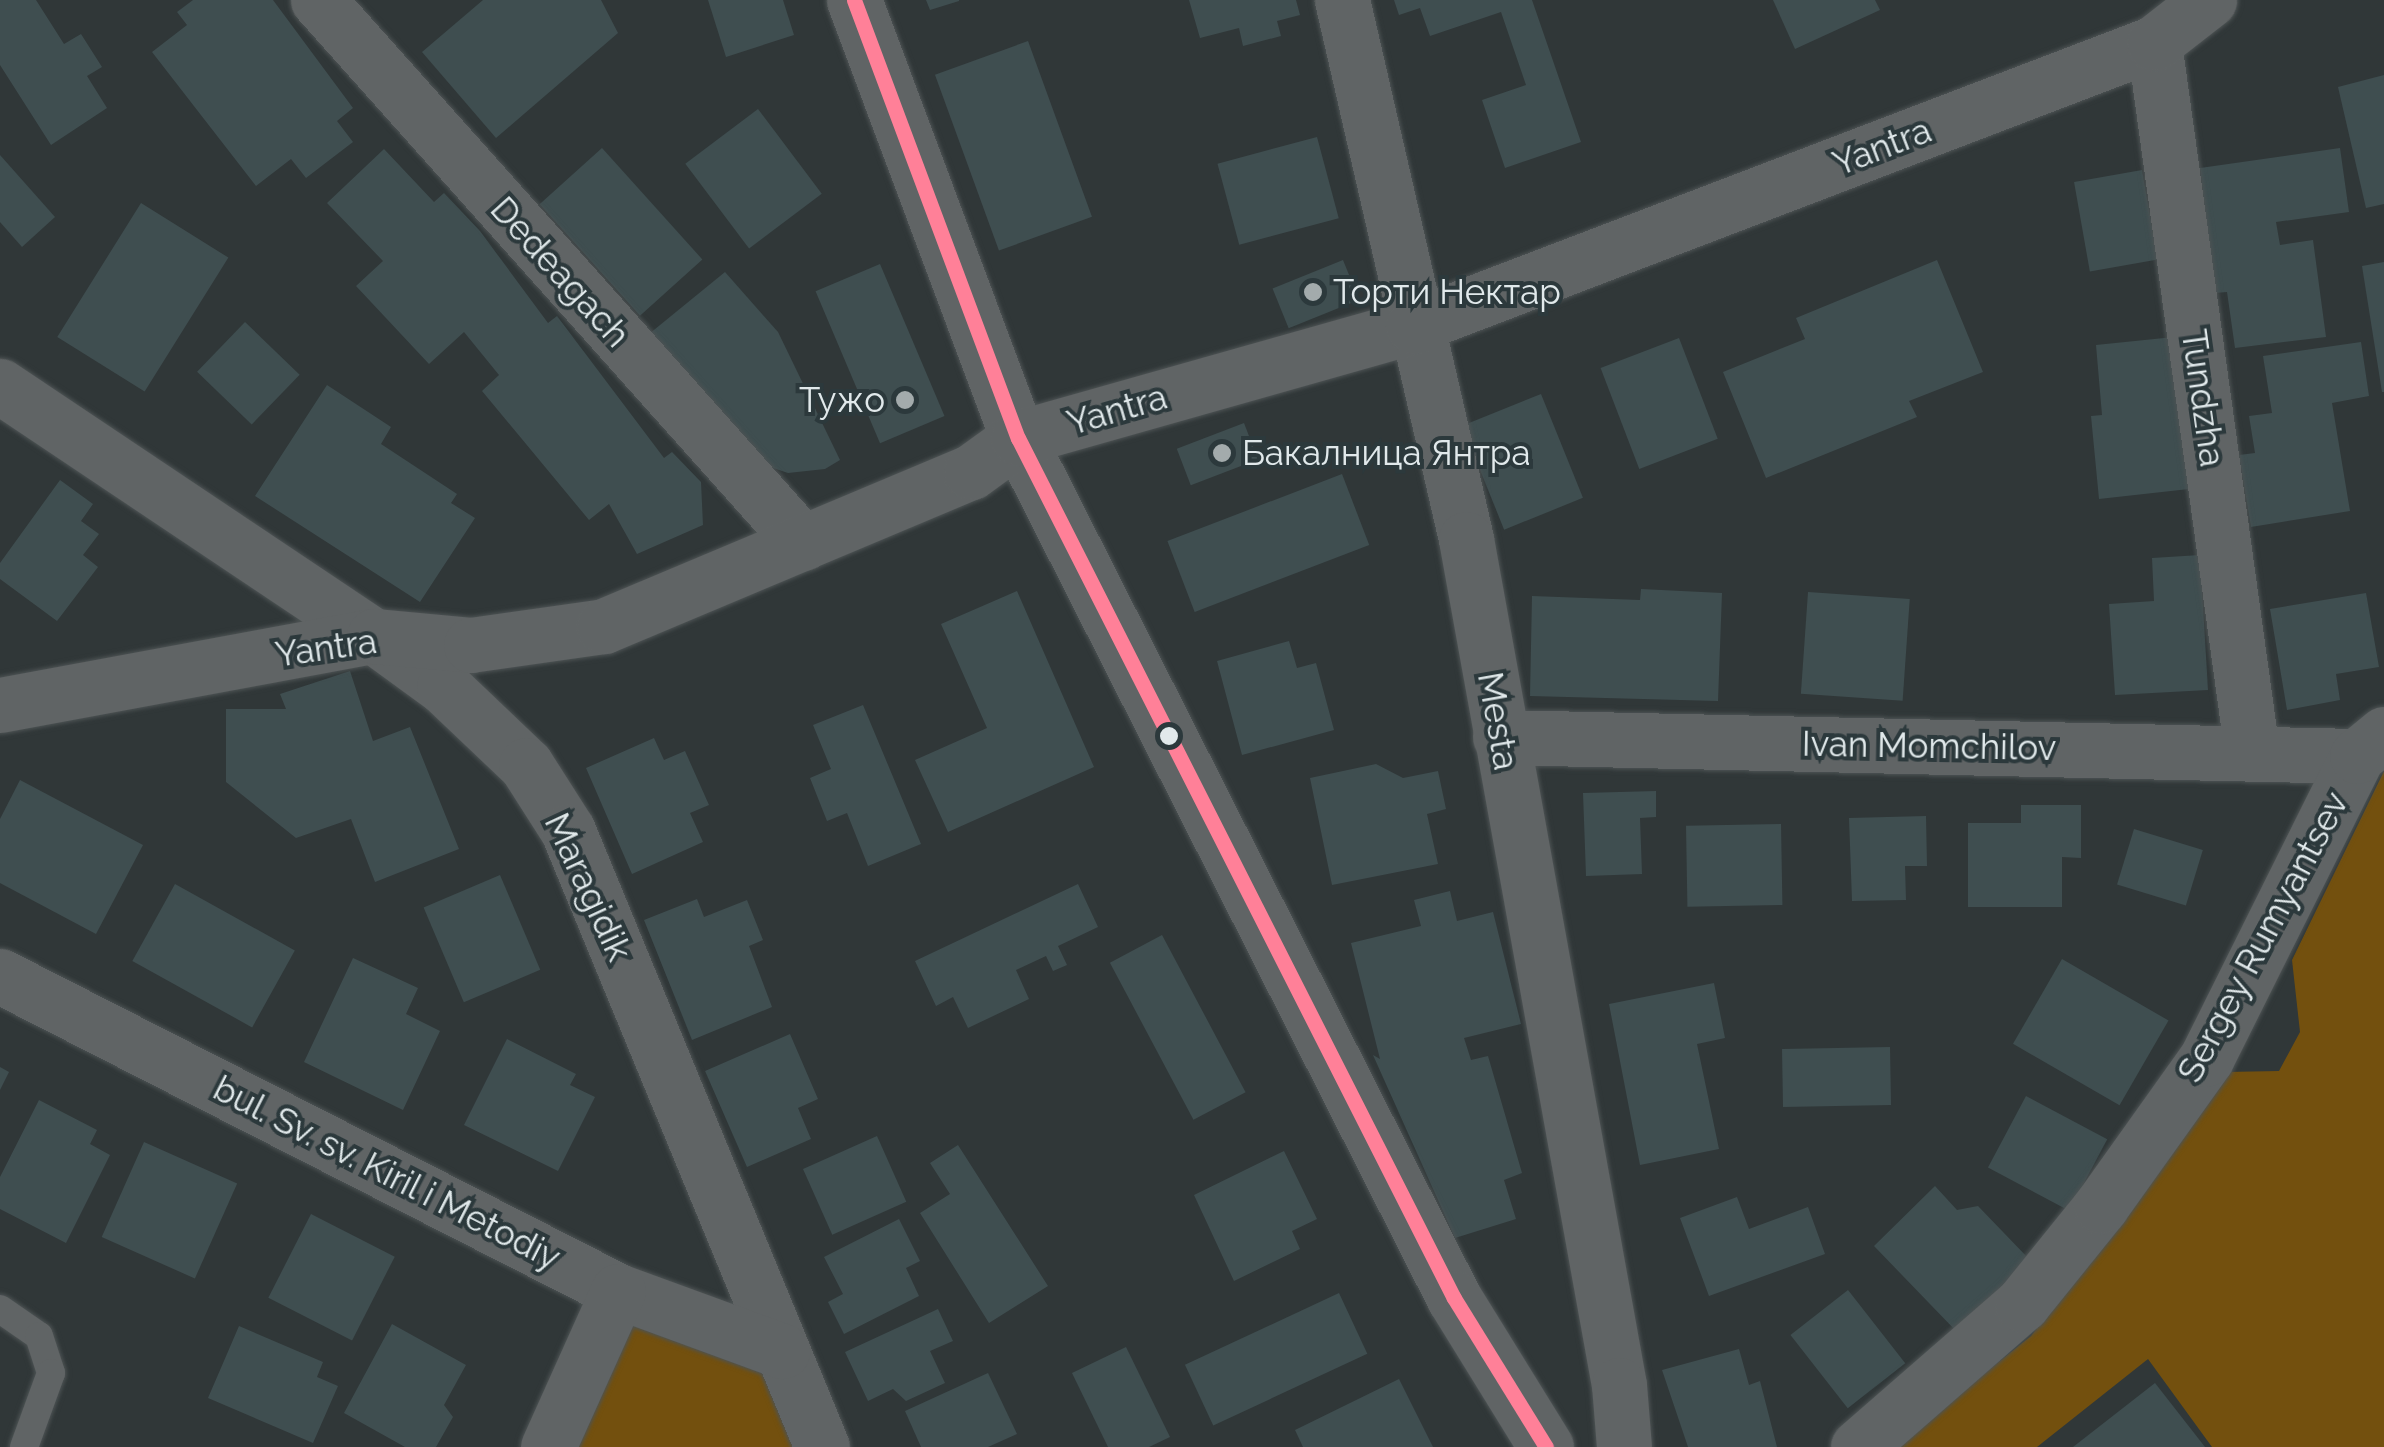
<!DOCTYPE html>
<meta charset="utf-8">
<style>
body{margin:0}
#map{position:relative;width:2384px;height:1447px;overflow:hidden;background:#303738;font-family:Raleway,sans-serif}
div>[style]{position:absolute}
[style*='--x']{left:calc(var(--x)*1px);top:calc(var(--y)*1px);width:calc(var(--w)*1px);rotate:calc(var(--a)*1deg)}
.green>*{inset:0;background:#73500e}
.building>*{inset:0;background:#3f4e50;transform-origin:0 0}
.roads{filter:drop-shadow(0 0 2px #4d5354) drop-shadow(0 0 2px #4d5354)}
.lane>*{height:28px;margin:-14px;padding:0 14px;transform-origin:14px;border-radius:14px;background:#606465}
.street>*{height:55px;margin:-27.5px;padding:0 27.5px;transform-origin:27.5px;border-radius:27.5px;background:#606465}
.bus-1>*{height:15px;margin:-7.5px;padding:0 7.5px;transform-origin:7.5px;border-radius:7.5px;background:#ff8098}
.dots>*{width:28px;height:28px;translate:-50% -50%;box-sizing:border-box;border:5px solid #2c393c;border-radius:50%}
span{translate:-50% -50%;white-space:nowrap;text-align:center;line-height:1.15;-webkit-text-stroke:8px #2c393c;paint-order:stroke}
.street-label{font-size:35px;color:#e1e9eb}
.poi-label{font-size:35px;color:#e1e9eb}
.left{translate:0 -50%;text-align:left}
.right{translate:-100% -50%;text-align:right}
</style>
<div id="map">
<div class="green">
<div style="clip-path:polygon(2384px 771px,2384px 1447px,2212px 1447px,2148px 1359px,2037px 1447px,1893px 1447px,2031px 1336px,2225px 1072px,2279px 1071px,2300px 1032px,2292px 960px)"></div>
<div style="clip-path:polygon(618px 1291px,782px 1351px,822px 1447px,548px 1447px)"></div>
</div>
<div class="building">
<div style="clip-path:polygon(0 0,36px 0,64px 44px,81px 34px,102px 67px,87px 76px,107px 108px,51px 145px,0 65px)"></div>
<div style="clip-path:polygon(193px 0,273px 0,353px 108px,337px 121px,353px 142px,306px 178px,291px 159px,256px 186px,152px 52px,187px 25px,177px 12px)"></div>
<div style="clip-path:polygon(483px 0,601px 0,618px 33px,496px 138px,422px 52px)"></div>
<div style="clip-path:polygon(708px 0,783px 0,794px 35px,726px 57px)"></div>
<div style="clip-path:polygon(926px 0,959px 0,959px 1px,930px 10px)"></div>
<div style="clip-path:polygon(1189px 0,1296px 0,1300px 15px,1277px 21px,1281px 36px,1243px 46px,1239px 28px,1200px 38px)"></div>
<div style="clip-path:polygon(1394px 0,1532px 0,1581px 142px,1505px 168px,1482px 100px,1526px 85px,1501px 12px,1430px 36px,1420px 8px,1399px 15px)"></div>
<div style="clip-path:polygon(1773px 0,1875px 0,1880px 10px,1795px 49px)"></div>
<div style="left:1028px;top:41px;width:187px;height:99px;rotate:70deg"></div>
<div style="clip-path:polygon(2384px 75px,2384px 204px,2366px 208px,2338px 87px)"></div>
<div style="left:758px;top:109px;width:106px;height:91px;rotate:53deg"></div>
<div style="left:1317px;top:137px;width:84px;height:103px;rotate:75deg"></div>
<div style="left:602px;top:148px;width:150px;height:84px;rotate:48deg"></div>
<div style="clip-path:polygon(2340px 148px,2349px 212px,2276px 222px,2280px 245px,2313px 240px,2326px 337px,2235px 348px,2227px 292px,2215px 293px,2200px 168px)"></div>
<div style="clip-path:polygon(384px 149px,434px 202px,444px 193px,480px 231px,548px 323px,557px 316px,664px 458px,672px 452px,701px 482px,703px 525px,637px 554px,609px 504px,589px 520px,482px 391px,499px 375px,464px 332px,429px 364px,356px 286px,383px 261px,327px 203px)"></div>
<div style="clip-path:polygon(0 155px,55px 217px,22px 247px,0 222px)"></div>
<div style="left:2142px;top:170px;width:91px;height:69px;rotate:80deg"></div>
<div style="left:141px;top:203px;width:103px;height:158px;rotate:32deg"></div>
<div style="left:1343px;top:260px;width:43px;height:76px;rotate:68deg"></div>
<div style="clip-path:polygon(1937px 260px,1983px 372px,1909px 401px,1917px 417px,1766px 478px,1723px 372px,1805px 339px,1796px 318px)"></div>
<div style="clip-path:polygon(2384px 262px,2384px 392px,2382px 392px,2362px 266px)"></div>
<div style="left:880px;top:264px;width:165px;height:70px;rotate:67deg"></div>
<div style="clip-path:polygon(725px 272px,778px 332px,840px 460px,825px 469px,788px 473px,770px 467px,649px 334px)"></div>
<div style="left:245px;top:322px;width:76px;height:69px;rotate:44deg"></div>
<div style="clip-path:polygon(2174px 337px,2189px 489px,2099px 499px,2091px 416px,2102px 415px,2096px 345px)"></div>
<div style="left:1679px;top:338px;width:108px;height:84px;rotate:69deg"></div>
<div style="clip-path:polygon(2361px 342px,2369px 396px,2332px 403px,2350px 511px,2251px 527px,2239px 455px,2255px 453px,2249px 416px,2272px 413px,2263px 356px)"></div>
<div style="clip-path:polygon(327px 385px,391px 427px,381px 444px,457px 494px,451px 503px,475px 518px,420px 602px,255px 496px)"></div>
<div style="left:1541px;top:394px;width:112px;height:85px;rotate:68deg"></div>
<div style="left:1244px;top:423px;width:39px;height:72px;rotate:69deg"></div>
<div style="left:1342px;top:474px;width:76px;height:187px;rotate:69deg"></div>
<div style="clip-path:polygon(60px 480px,93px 504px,81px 521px,99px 534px,83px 555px,98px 567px,57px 621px,0 579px,0 563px)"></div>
<div style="clip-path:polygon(2200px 555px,2208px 690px,2115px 695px,2109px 604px,2154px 601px,2152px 558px)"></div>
<div style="clip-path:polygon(1641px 589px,1722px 593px,1718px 701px,1530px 696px,1532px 596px,1640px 600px)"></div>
<div style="clip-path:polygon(1017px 591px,1094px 767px,948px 832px,915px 760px,987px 728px,941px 624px)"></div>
<div style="left:1808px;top:592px;width:102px;height:102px;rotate:4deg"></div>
<div style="clip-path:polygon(2366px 593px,2379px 667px,2336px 674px,2340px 700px,2287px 710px,2270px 609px)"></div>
<div style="clip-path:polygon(1289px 641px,1297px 668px,1316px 663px,1334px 730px,1242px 755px,1217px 661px)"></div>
<div style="clip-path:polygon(350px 671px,373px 741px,410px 727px,459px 849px,375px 882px,351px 819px,296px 838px,226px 782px,226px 709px,286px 709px,280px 694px)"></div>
<div style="clip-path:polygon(863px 705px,921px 844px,868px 866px,847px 813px,827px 821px,810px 778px,831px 769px,813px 725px)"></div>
<div style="clip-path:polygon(654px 738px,664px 760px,685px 751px,709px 805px,690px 813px,703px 842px,632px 874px,586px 768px)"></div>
<div style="clip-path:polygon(1376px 764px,1403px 778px,1438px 771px,1446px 809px,1427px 814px,1438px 864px,1332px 885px,1310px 778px)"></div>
<div style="clip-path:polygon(20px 780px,143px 845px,96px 934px,0 883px,0 819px)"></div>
<div style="clip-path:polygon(1656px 791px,1656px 817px,1640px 818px,1642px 874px,1586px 876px,1583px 793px)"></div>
<div style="clip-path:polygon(2021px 805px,2081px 805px,2081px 858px,2062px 857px,2062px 907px,1968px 907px,1968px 823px,2021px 823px)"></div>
<div style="clip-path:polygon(1926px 816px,1927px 866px,1905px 866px,1906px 900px,1852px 901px,1849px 818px)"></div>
<div style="left:1781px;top:824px;width:81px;height:95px;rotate:89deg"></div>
<div style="left:2134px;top:829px;width:72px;height:58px;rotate:17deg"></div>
<div style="left:500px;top:875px;width:103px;height:83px;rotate:67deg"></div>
<div style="left:175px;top:884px;width:137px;height:88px;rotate:29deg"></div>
<div style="clip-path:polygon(1078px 884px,1098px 927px,1058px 946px,1067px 965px,1053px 971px,1046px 956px,1016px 970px,1029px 999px,968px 1028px,953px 997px,936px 1006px,915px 961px)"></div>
<div style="clip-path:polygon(1450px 891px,1457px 921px,1493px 912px,1521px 1024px,1464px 1038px,1471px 1060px,1488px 1056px,1522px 1173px,1504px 1180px,1516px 1219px,1455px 1238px,1373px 1055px,1380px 1059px,1351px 943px,1421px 926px,1414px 900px)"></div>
<div style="clip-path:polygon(697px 899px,704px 917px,747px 900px,763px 940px,749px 946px,772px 1007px,692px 1040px,644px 920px)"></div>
<div style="left:1162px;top:935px;width:178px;height:59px;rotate:62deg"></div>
<div style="clip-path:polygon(353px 958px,418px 988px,406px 1014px,440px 1031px,403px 1110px,304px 1062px)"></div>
<div style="left:2062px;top:959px;width:123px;height:98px;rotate:30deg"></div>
<div style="clip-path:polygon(1714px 983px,1725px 1038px,1697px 1044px,1719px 1149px,1640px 1165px,1609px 1004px)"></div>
<div style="clip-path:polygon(790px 1034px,818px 1099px,798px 1108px,811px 1139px,747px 1167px,705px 1071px)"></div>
<div style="clip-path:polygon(507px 1039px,576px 1074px,570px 1085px,595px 1097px,558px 1171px,464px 1125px)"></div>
<div style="left:1890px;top:1047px;width:58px;height:108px;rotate:89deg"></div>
<div style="clip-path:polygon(0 1067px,9px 1072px,0 1090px)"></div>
<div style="left:2026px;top:1096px;width:92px;height:81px;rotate:28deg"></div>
<div style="clip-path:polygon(39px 1100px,97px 1130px,90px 1144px,110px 1155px,66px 1243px,0 1209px,0 1177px)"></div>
<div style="left:877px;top:1136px;width:72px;height:81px;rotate:66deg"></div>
<div style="left:144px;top:1142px;width:102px;height:104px;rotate:24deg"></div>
<div style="clip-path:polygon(958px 1145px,1048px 1286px,989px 1323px,920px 1213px,950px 1194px,930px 1163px)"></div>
<div style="clip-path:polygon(1284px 1151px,1317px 1219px,1292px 1231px,1300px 1249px,1234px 1281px,1194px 1195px)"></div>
<div style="clip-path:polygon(1935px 1186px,1957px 1210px,1978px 1206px,2030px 1260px,1956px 1331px,1874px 1246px)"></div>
<div style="clip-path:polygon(1737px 1197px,1749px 1229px,1808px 1207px,1825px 1254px,1709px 1296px,1680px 1218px)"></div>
<div style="left:311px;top:1214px;width:94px;height:94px;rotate:27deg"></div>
<div style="clip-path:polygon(899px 1219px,920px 1261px,906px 1268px,919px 1296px,844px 1334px,828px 1302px,843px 1294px,824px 1257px)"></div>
<div style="left:1848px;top:1290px;width:93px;height:73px;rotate:52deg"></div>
<div style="left:1339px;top:1293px;width:67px;height:170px;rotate:65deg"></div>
<div style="clip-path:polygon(938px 1309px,953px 1341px,930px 1351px,945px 1383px,906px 1401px,893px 1389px,868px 1401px,845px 1352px)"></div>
<div style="clip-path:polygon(392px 1324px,466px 1365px,444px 1405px,453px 1417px,436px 1447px,405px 1447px,344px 1413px)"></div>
<div style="clip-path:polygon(239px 1326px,323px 1362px,317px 1377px,338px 1386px,313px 1443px,208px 1398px)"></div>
<div style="clip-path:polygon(1126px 1347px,1170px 1437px,1149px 1447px,1108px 1447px,1072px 1373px)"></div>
<div style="clip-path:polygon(1739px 1349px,1749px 1385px,1760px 1381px,1777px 1447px,1688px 1447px,1662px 1370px)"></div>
<div style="clip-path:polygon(988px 1373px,1017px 1434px,988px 1447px,921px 1447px,905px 1411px)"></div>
<div style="clip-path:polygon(1399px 1379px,1433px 1447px,1303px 1447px,1295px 1430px)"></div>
<div style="clip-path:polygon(2155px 1383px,2205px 1447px,2073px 1447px)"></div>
</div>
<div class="roads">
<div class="lane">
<div style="--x:0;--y:1309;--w:47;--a:34.7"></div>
<div style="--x:39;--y:1336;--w:39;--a:72"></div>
<div style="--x:51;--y:1373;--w:79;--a:110"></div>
</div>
<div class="street">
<div style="--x:318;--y:0;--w:728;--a:48.23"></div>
<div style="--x:854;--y:0;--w:468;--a:69.5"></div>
<div style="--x:1018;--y:438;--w:964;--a:63.12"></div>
<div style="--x:1454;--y:1298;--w:175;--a:58.3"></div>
<div style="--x:1342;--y:0;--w:553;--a:77.04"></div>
<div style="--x:1466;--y:539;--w:860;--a:79.75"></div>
<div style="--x:1619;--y:1385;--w:62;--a:85.4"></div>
<div style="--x:2154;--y:43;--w:717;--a:82.14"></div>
<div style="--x:0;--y:386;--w:450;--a:33.8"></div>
<div style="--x:374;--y:636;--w:87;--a:36.1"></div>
<div style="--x:444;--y:687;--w:113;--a:43.6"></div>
<div style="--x:526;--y:765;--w:78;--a:57.5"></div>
<div style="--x:568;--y:831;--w:666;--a:67.59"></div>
<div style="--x:0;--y:705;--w:380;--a:-10.5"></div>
<div style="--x:374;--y:636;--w:97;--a:5.3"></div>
<div style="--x:471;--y:645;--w:134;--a:-8.1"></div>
<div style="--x:604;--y:626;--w:398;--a:-22.8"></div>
<div style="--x:971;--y:472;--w:58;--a:-35.9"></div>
<div style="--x:1018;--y:438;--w:411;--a:-15.8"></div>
<div style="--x:1413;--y:326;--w:793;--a:-20.9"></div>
<div style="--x:2154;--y:43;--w:70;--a:-38"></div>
<div style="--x:1500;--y:737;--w:857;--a:1.27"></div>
<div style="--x:0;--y:976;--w:694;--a:27.01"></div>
<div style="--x:618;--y:1291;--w:175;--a:20.1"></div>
<div style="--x:548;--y:1447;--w:171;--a:-65.8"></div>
<div style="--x:1858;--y:1447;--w:218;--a:-41.1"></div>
<div style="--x:2022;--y:1304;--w:126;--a:-51.1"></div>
<div style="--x:2101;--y:1206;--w:181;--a:-54.5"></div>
<div style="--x:2206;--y:1059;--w:339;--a:-63.5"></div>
<div style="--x:2357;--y:756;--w:35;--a:-39"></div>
</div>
</div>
<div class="bus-1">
<div style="--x:854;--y:0;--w:468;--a:69.5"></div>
<div style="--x:1018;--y:438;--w:964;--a:63.12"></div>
<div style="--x:1454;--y:1298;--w:175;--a:58.3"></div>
</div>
<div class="dots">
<div style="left:1313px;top:292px;background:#a3abac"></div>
<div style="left:905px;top:400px;background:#a3abac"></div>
<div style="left:1222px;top:453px;background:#a3abac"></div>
<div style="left:1169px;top:736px;background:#e1e9eb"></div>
</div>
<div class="street-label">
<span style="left:1882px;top:147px;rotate:-21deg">Yantra</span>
<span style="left:560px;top:272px;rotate:48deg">Dedeagach</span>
<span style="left:2203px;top:398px;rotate:82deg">Tundzha</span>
<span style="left:1117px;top:410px;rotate:-16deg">Yantra</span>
<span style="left:326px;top:648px;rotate:-8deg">Yantra</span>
<span style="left:1498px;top:721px;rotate:80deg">Mesta</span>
<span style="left:1929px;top:746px;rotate:1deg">Ivan Momchilov</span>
<span style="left:588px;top:887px;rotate:65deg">Maragidik</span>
<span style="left:2263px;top:937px;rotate:-62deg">Sergey Rumyantsev</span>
<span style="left:387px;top:1173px;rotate:27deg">bul. Sv. sv. Kiril i Metodiy</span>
</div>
<div class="poi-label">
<span class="left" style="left:1333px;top:292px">Торти Нектар</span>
<span class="right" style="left:885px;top:400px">Тужо</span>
<span class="left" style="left:1242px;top:453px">Бакалница Янтра</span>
</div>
</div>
